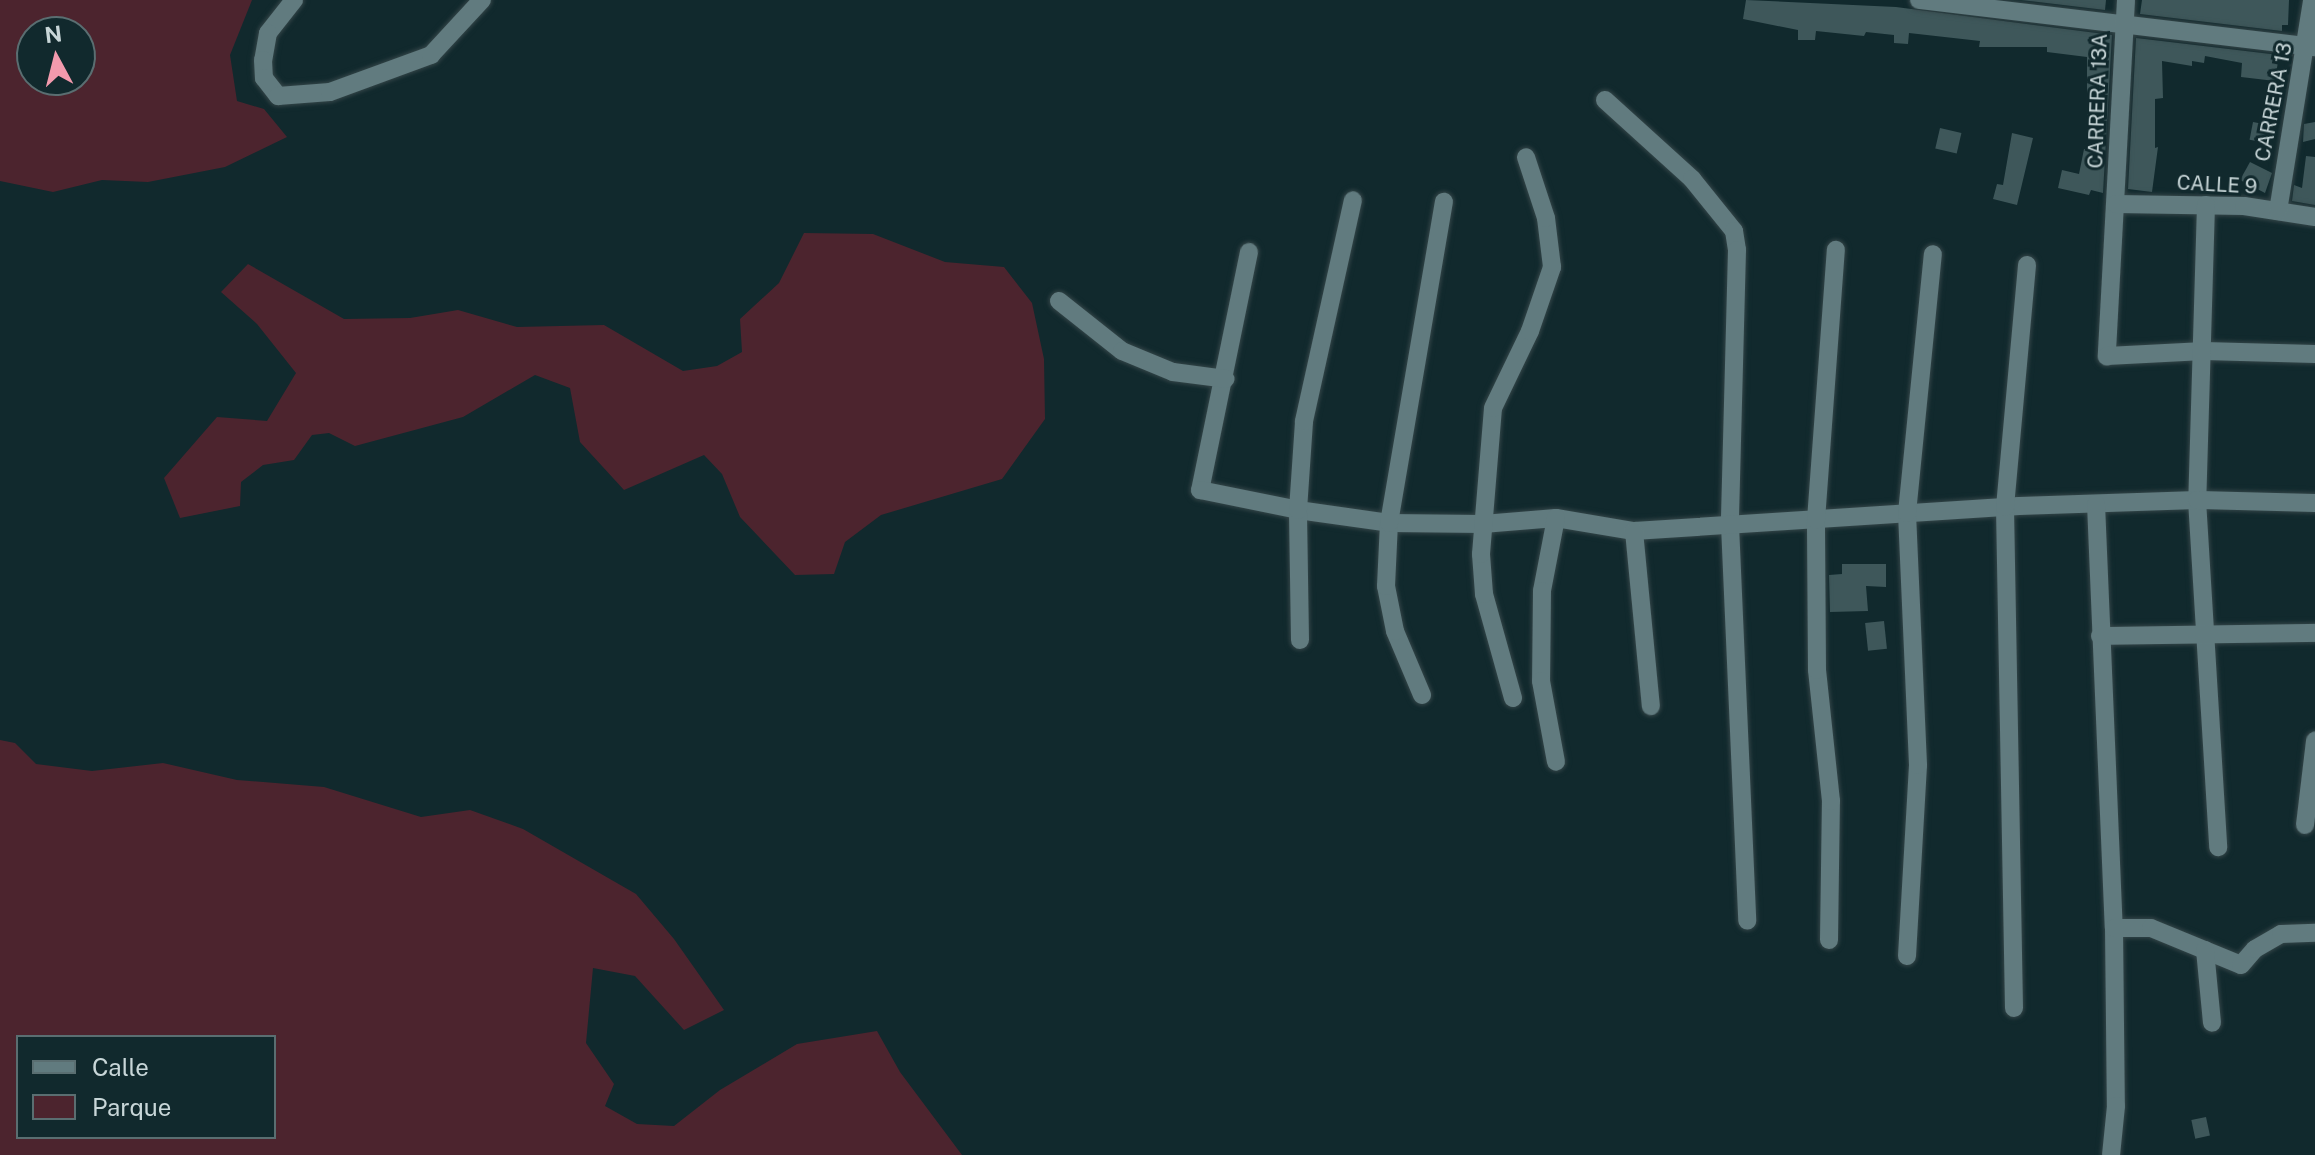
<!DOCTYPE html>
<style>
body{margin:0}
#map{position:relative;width:2315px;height:1155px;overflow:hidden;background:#11292d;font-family:"Public Sans",sans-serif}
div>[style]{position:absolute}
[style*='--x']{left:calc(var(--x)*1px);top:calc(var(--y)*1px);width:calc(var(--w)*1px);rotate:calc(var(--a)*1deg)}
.green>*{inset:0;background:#4c242e}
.building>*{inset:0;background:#3e575a;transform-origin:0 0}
.roads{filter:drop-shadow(0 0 2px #344548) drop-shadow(0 0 2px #344548)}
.minor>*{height:18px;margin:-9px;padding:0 9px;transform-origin:9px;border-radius:9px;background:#617b7f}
span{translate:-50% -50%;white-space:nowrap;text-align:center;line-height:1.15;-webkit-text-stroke:6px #11292d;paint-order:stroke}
.street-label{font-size:20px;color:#c8d6d8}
.legend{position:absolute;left:16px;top:1035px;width:260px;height:104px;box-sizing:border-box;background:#11292d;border:2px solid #5a6e71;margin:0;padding:10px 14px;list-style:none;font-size:24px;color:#c8d6d8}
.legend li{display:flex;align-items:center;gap:16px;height:40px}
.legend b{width:40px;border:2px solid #5a6e71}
.north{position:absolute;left:16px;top:16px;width:80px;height:80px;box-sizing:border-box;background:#11292d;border:2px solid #5a6e71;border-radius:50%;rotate:353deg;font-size:22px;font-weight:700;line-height:32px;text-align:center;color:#c8d6d8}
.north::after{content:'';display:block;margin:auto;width:28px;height:36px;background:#f29aad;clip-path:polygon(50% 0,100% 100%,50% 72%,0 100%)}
</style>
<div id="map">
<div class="green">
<div style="clip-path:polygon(evenodd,0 0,252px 0,230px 55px,237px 101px,264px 109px,287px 137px,225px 167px,148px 182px,102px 180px,53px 192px,0 181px,0 0,80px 32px,80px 80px,32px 80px,32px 32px,80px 32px)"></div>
<div style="clip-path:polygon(804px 233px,873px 234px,945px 262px,1004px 267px,1032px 303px,1044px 359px,1045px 419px,1002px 479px,881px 515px,845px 542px,834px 574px,795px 575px,740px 517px,722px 474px,704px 455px,624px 490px,580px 442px,570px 388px,535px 375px,463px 417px,355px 446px,329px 433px,312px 435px,294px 460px,263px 465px,241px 482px,240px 506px,180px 518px,164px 478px,217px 417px,267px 421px,296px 373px,257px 324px,221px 292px,248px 264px,344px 319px,410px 318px,458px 310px,517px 327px,604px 325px,683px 371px,717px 366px,742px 352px,740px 319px,779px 283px)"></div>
<div style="clip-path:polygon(evenodd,0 740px,15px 743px,36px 764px,92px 771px,163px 763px,237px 780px,324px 787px,421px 817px,470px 810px,523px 829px,636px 894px,674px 939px,724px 1010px,684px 1030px,635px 976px,593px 968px,586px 1043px,614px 1084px,605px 1106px,637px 1124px,674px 1126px,720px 1090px,797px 1044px,877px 1031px,900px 1072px,962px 1155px,0 1155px,0 740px,18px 1037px,274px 1037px,274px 1137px,18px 1137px,18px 1037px)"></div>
</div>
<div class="building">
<div style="clip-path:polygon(1746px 0,1896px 7px,2112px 35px,2103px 193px,2091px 190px,2089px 195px,2058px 188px,2062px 170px,2079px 174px,2084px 149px,2095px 150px,2099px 121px,2087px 120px,2087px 57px,2047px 52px,2047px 47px,1979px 47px,1980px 41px,1909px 33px,1908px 44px,1894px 43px,1894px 35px,1866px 32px,1864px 36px,1816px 31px,1815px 40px,1798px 40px,1798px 30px,1743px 19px)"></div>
<div style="clip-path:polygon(2021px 0,2106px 0,2105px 10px)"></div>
<div style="clip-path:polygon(2142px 0,2289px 0,2288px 25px,2282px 25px,2282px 31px,2140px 14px)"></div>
<div style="clip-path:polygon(2136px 38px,2279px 55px,2275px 81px,2241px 77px,2242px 63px,2205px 56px,2204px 63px,2192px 61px,2192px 66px,2162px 61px,2163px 98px,2155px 99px,2155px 148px,2158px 147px,2152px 192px,2128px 189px)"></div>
<div style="left:2253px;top:122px;width:20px;height:18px;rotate:11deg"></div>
<div style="clip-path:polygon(2315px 122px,2315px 139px,2303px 142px,2304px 124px)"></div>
<div style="left:1940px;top:128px;width:22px;height:21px;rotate:13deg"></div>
<div style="clip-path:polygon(2012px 133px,2033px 138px,2017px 205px,1993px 199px,1997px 184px,2003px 185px)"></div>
<div style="clip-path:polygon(2306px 156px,2315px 157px,2315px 205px,2292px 201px,2294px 185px,2302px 188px)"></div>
<div style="clip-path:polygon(2250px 162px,2272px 173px,2265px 193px,2240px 180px)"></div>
<div style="clip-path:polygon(1842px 564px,1886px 564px,1886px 587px,1866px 586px,1868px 611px,1830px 612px,1829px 575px,1842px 574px)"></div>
<div style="left:1884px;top:621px;width:28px;height:19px;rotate:84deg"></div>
<div style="left:2206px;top:1117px;width:19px;height:15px;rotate:78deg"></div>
</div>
<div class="roads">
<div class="minor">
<div style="--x:294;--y:0;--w:42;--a:128.2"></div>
<div style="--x:268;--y:33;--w:27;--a:100"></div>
<div style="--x:263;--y:60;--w:18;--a:87"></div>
<div style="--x:264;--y:78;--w:23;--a:52"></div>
<div style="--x:278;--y:96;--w:52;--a:-4.4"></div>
<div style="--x:330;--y:92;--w:108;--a:-20.1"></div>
<div style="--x:431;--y:55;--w:75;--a:-47.2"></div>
<div style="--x:1919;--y:0;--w:399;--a:6.8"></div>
<div style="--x:2126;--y:0;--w:357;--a:93.1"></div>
<div style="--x:2107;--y:356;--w:97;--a:-3"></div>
<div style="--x:2204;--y:351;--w:111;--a:1.5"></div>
<div style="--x:1605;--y:100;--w:118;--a:42.2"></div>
<div style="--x:1692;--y:179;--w:67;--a:51.1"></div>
<div style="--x:1734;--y:231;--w:19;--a:81"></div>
<div style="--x:1737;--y:250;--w:275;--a:91.5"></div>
<div style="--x:1730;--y:525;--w:396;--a:87.5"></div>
<div style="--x:2116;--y:204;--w:128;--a:0.9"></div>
<div style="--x:2244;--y:206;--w:72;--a:8.8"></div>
<div style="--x:2206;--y:205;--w:295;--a:91.7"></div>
<div style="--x:2197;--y:500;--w:348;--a:86.5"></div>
<div style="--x:2278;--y:211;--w:214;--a:-80.8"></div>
<div style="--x:1249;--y:252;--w:243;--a:101.6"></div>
<div style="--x:1200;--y:490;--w:100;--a:11.5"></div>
<div style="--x:1298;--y:510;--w:92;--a:8.1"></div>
<div style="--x:1389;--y:523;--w:94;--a:0.6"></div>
<div style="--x:1483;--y:524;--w:73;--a:-4.7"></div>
<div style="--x:1556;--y:518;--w:79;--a:9.5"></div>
<div style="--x:1634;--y:531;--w:386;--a:-3.7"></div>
<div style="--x:2019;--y:506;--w:178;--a:-1.9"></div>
<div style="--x:2197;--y:500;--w:118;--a:1.5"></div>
<div style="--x:1059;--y:301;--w:80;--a:38.4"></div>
<div style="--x:1122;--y:351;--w:55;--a:22.4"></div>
<div style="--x:1173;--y:372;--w:53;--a:7.5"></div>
<div style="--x:2096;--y:504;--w:424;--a:87.6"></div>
<div style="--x:2114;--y:928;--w:178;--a:89.4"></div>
<div style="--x:2116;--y:1106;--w:49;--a:95.8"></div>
<div style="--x:1556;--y:518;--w:74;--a:100.9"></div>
<div style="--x:1542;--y:591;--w:90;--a:90.6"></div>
<div style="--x:1541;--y:681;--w:82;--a:79.5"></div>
<div style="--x:1634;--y:531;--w:176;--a:84.5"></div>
<div style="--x:2100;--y:636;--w:215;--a:-0.8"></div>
<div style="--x:1300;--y:640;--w:130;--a:-90.9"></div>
<div style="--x:1298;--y:510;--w:89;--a:-86.1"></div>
<div style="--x:1304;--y:421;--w:226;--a:-77.5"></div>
<div style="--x:1422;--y:695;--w:69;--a:-112.9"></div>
<div style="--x:1395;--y:631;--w:46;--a:-101.3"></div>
<div style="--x:1386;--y:586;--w:63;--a:-87.3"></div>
<div style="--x:1389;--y:523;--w:326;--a:-80.3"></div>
<div style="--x:1513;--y:698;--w:108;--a:-105.6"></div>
<div style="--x:1484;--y:594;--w:40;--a:-94.3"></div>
<div style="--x:1481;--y:554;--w:146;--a:-85.3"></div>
<div style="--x:1493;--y:408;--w:85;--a:-64.3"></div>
<div style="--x:1530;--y:331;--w:68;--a:-71"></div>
<div style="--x:1552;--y:267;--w:49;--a:-97"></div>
<div style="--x:1546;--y:218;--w:64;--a:-108.2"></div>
<div style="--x:2305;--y:825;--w:85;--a:-83.2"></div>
<div style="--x:2114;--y:928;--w:37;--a:0"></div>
<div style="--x:2151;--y:928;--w:97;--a:22.3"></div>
<div style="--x:2241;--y:965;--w:21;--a:-49"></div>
<div style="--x:2255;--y:949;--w:30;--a:-30"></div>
<div style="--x:2281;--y:934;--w:34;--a:-2"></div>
<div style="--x:1829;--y:940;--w:139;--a:-89.2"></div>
<div style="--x:1831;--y:801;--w:132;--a:-96.1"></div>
<div style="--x:1817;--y:670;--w:150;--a:-90.4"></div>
<div style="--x:1816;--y:520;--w:271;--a:-85.8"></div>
<div style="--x:2205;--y:950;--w:73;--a:84.5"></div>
<div style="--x:1907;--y:956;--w:191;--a:-86.7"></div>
<div style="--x:1918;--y:765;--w:252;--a:-92.5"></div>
<div style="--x:1907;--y:513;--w:260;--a:-84.3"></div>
<div style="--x:2014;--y:1008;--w:501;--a:-91.03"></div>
<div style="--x:2005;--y:507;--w:243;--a:-84.8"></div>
</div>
</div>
<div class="street-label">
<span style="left:2098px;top:101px;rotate:-88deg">CARRERA 13A</span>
<span style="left:2274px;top:102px;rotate:-79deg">CARRERA 13</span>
<span style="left:2217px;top:185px;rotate:3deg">CALLE 9</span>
</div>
<ul class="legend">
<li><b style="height:10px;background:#617b7f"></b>Calle</li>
<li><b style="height:22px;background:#4c242e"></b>Parque</li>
</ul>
<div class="north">N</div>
</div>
